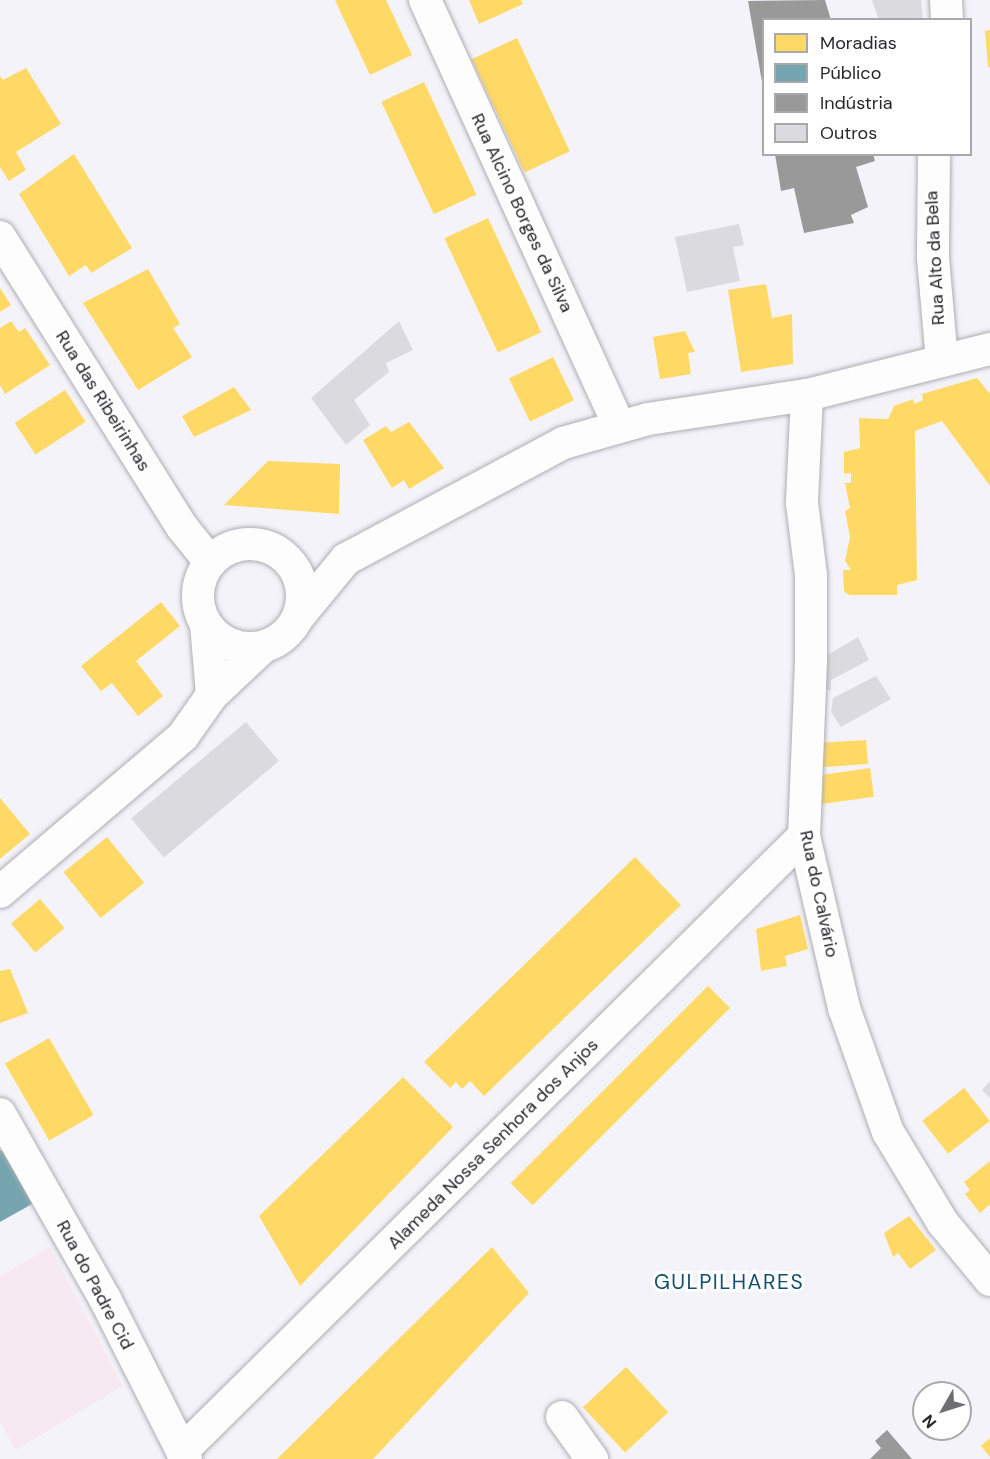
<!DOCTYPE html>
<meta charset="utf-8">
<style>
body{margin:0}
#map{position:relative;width:990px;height:1459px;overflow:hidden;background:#f4f3fa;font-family:"DM Sans",sans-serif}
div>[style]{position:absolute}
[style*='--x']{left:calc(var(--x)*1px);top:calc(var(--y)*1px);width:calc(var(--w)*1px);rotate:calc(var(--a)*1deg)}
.education>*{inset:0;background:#f7e9f1}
.homes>*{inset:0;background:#ffd966;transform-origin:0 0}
.public>*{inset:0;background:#76a5af}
.industry>*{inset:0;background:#999}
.building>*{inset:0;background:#dbdadf;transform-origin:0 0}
.roads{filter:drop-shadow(0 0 2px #aeadb2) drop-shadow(0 0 2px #aeadb2)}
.minor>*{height:32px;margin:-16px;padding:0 16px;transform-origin:16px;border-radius:16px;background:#fdfdfe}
.minor>.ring{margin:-16px;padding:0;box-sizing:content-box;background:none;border:32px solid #fdfdfe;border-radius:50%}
span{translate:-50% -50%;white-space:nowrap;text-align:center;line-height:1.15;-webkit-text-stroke:6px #fff;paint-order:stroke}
.street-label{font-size:18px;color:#28272c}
.quarter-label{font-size:21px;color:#154d6f;letter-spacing:1.5px}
.legend{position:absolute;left:762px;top:18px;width:210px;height:138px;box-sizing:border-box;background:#fff;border:2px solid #a9a9ab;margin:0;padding:8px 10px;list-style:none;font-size:18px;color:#28272c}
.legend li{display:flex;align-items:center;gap:12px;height:30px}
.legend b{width:30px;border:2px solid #a9a9ab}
.north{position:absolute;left:912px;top:1381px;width:60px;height:60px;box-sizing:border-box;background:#fff;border:2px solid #a9a9ab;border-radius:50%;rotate:231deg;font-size:16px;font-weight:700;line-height:24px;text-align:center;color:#28272c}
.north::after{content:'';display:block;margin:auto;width:21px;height:27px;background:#6f6e74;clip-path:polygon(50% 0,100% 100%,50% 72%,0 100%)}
</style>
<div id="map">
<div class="education">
<div style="clip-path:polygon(50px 1247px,123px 1386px,16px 1450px,0 1422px,0 1276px)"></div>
</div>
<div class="homes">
<div style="clip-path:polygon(335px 0,386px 0,412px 55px,370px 75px)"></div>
<div style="clip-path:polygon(469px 0,521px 0,523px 4px,479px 24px)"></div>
<div style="clip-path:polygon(990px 30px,990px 67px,988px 67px,985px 31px)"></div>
<div style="left:517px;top:38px;width:125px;height:50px;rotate:65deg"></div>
<div style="clip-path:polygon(26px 68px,61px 124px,16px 152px,26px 170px,9px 181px,0 167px,0 76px,3px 80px)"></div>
<div style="left:424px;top:82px;width:124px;height:47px;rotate:65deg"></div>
<div style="clip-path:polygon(74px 154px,132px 248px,91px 273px,86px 265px,69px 276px,19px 194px)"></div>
<div style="left:488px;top:218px;width:126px;height:48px;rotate:65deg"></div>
<div style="clip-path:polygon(148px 269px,180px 324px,173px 328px,192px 357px,138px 390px,83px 303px)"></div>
<div style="clip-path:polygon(766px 284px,772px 318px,792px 314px,793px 364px,741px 372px,728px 290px)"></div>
<div style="clip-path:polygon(0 288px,11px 305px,0 312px)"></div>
<div style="clip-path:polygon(11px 321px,19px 332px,25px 328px,50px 365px,5px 394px,0 385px,0 328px)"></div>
<div style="clip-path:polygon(685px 331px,695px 352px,688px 353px,691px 374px,660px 379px,653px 337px)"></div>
<div style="left:553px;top:357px;width:48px;height:49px;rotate:64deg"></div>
<div style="clip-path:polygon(977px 378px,990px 394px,990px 486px,942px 421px,915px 431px,917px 580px,897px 585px,897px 595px,849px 595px,844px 591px,843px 570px,851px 570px,845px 561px,850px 537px,845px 511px,850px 508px,845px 483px,851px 483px,851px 473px,844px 474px,844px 452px,860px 448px,859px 418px,888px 419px,894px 406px,913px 399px,914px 404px,923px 400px,922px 394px)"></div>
<div style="clip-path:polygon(234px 387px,251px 410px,194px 437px,182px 416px)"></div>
<div style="left:65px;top:390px;width:38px;height:60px;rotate:57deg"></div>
<div style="clip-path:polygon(409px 422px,444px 468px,409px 489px,404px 480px,392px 488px,363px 440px,386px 426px,391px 432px)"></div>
<div style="clip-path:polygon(268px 461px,340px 464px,339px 514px,224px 505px)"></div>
<div style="clip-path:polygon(161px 602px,180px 626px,136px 661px,163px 696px,138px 716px,112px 683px,101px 691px,81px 666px)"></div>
<div style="clip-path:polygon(866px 740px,868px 764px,812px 768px,817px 743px)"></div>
<div style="left:870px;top:768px;width:29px;height:62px;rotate:82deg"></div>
<div style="clip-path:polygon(0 798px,30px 834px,0 859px)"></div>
<div style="left:107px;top:837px;width:59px;height:56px;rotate:51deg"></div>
<div style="clip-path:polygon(635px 857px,681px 905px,484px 1096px,470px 1081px,462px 1089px,456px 1082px,450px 1088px,424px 1062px)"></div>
<div style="left:40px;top:899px;width:38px;height:38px;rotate:50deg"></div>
<div style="clip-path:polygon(800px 915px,808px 949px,785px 956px,787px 966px,761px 971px,756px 929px)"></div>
<div style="clip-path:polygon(10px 969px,28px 1013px,0 1023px,0 971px)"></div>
<div style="left:708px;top:986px;width:31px;height:279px;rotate:45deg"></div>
<div style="left:49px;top:1038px;width:89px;height:51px;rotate:60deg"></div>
<div style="clip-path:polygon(403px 1077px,453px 1127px,300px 1286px,259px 1216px)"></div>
<div style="left:964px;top:1088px;width:42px;height:53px;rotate:52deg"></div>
<div style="clip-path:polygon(990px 1161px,990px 1204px,980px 1213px,965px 1194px,970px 1190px,964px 1182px)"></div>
<div style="clip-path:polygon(909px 1216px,936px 1250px,910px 1269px,898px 1253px,893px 1257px,884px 1233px)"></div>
<div style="clip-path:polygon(492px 1247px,529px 1293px,373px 1459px,277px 1459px)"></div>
<div style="left:626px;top:1367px;width:62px;height:59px;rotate:47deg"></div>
<div style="clip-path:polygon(990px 1438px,990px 1457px,981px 1446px)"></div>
</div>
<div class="public">
<div style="clip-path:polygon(3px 1149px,32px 1204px,0 1222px,0 1151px)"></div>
</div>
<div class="industry">
<div style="clip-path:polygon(825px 0,831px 20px,764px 20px,762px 82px,748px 1px)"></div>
<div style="clip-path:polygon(775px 154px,873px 154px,875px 161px,856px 167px,868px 207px,851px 215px,854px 223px,804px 233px,794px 188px,781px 191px)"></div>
<div style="clip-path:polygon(887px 1430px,912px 1459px,870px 1459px,881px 1448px,875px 1441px)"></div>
</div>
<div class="building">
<div style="clip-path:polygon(872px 0,921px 0,923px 20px,879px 20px)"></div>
<div style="clip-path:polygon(739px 224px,744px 245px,733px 247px,740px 281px,687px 292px,675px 237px)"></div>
<div style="clip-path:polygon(399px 321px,413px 350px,386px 363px,389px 372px,354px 400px,370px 425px,346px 445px,311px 398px)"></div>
<div style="clip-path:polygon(858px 637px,869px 660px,831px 680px,831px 690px,815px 690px,816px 662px)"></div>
<div style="clip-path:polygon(876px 676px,891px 699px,841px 727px,831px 712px,833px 698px)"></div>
<div style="left:246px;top:722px;width:51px;height:150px;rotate:50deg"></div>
<div style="clip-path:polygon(990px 1081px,990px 1098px,982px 1090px)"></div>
</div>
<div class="roads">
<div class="minor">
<div style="--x:425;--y:0;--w:468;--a:65.5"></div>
<div style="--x:946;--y:0;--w:20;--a:87"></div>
<div style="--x:934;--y:154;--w:104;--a:90.6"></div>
<div style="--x:933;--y:258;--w:103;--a:85"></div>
<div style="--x:0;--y:237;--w:342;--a:57.9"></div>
<div style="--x:182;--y:527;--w:45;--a:51.3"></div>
<div style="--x:807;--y:395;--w:108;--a:92.7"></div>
<div style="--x:802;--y:503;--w:73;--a:82.9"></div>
<div style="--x:811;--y:575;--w:87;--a:90"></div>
<div style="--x:811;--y:662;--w:174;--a:92.3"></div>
<div style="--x:804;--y:836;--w:177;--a:76.9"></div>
<div style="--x:844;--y:1008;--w:132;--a:70.5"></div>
<div style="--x:888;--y:1132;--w:106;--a:58.9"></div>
<div style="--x:943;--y:1223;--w:74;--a:50.5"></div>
<div class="ring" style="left:198px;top:544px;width:72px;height:72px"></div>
<div style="--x:299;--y:616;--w:74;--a:-50.5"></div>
<div style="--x:346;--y:559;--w:246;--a:-28.1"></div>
<div style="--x:563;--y:443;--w:88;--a:-15.8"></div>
<div style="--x:648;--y:419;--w:161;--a:-8.6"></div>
<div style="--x:807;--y:395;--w:189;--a:-14.1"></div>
<div style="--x:206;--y:624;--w:71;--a:85.2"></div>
<div style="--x:0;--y:892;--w:240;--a:-40.4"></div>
<div style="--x:183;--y:736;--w:50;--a:-54.7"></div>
<div style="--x:212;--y:695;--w:70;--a:-43.3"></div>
<div style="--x:0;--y:1114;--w:213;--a:60.4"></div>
<div style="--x:105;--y:1299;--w:179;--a:63.1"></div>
<div style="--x:562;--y:1417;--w:52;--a:54.5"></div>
<div style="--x:182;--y:1451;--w:875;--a:-44.68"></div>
</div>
</div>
<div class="street-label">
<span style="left:522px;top:213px;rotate:65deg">Rua Alcino Borges da Silva</span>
<span style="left:935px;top:258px;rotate:-93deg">Rua Alto da Bela</span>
<span style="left:103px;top:401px;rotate:58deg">Rua das Ribeirinhas</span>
<span style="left:819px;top:894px;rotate:78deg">Rua do Calvário</span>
<span style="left:493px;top:1144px;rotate:-45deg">Alameda Nossa Senhora dos Anjos</span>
<span style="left:95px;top:1285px;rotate:62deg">Rua do Padre Cid</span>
</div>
<div class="quarter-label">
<span style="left:729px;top:1282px">GULPILHARES</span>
</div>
<ul class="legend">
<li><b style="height:16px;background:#ffd966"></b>Moradias</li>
<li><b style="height:16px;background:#76a5af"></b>Público</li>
<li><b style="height:16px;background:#999"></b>Indústria</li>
<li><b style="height:16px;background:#dbdadf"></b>Outros</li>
</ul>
<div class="north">N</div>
</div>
